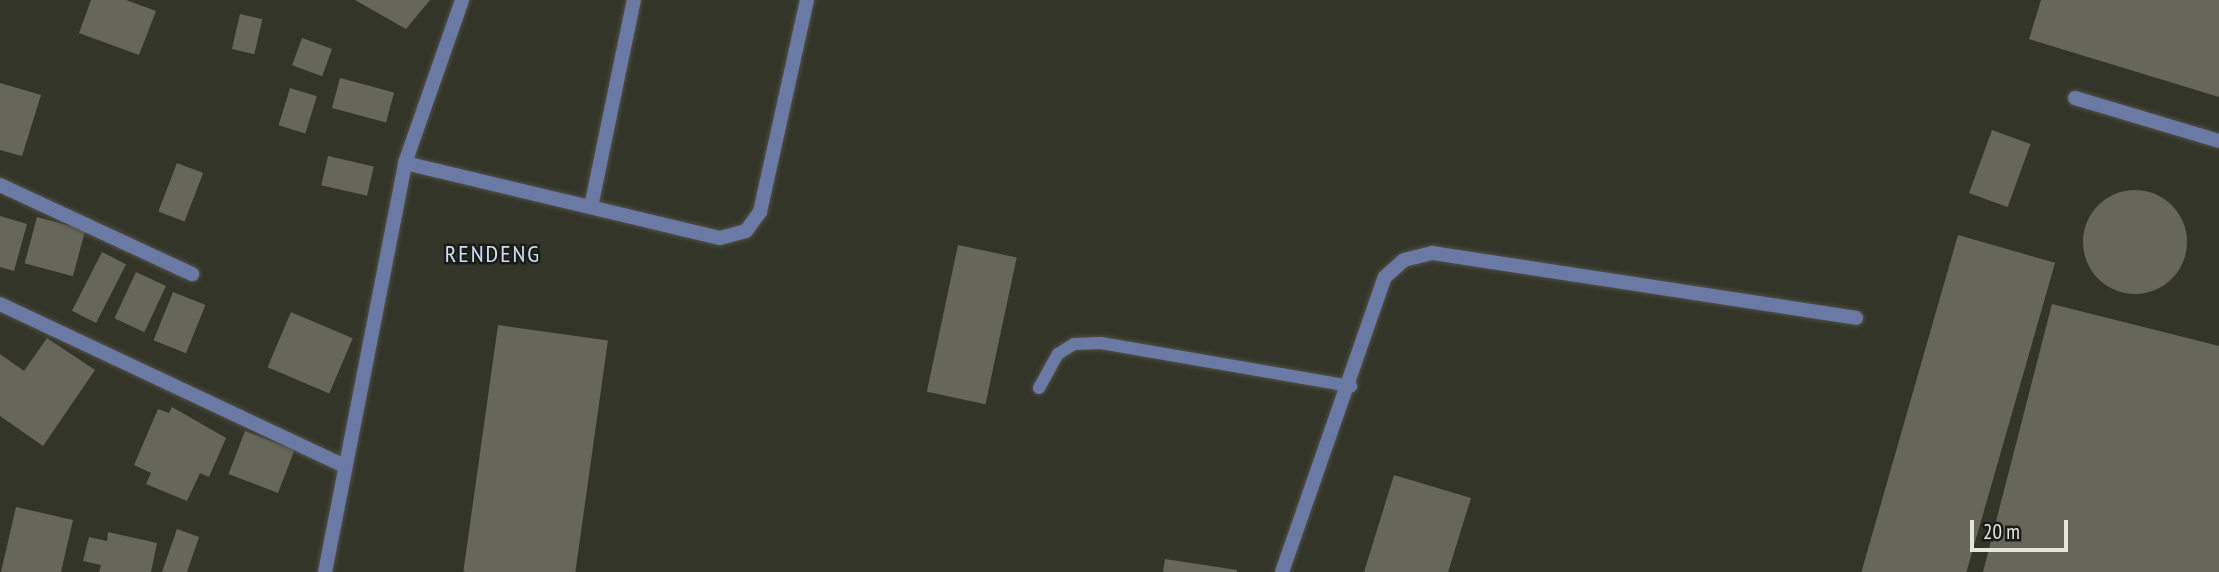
<!DOCTYPE html>
<style>
body{margin:0}
#map{position:relative;width:2219px;height:572px;overflow:hidden;background:#343529;font-family:"PT Sans Narrow",sans-serif}
div>[style]{position:absolute}
[style*='--x']{left:calc(var(--x)*1px);top:calc(var(--y)*1px);width:calc(var(--w)*1px);rotate:calc(var(--a)*1deg)}
.building>*{inset:0;background:#66675a;transform-origin:0 0}
.round{border-radius:50%}
.roads{filter:drop-shadow(0 0 2px #505146) drop-shadow(0 0 2px #505146)}
.service>*{height:12px;margin:-6px;padding:0 6px;transform-origin:6px;border-radius:6px;background:#6b7aa5}
.minor>*{height:14px;margin:-7px;padding:0 7px;transform-origin:7px;border-radius:7px;background:#6b7aa5}
span{translate:-50% -50%;white-space:nowrap;text-align:center;line-height:1.15;-webkit-text-stroke:5px #1b1c16;paint-order:stroke}
.quarter-label{font-size:24px;color:#d1dcf7;letter-spacing:2px}
.scale{position:absolute;left:1970px;top:520px;width:98px;height:32px;box-sizing:border-box;border:4px solid #e4e5dd;border-top:0;padding-left:9px;font-size:21px;line-height:24px;white-space:nowrap;color:#e4e5dd;-webkit-text-stroke:5px #1b1c16;paint-order:stroke}
</style>
<div id="map">
<div class="building">
<div style="clip-path:polygon(91px 0,126px 0,156px 11px,139px 55px,79px 33px)"></div>
<div style="clip-path:polygon(355px 0,430px 0,406px 29px)"></div>
<div style="clip-path:polygon(2041px 0,2219px 0,2219px 97px,2029px 39px)"></div>
<div style="left:240px;top:14px;width:23px;height:36px;rotate:13deg"></div>
<div style="left:302px;top:38px;width:32px;height:29px;rotate:20deg"></div>
<div style="left:340px;top:78px;width:56px;height:31px;rotate:15deg"></div>
<div style="clip-path:polygon(0 83px,41px 95px,22px 156px,0 150px)"></div>
<div style="left:290px;top:88px;width:28px;height:39px;rotate:17deg"></div>
<div style="left:1992px;top:130px;width:41px;height:67px;rotate:20deg"></div>
<div style="left:328px;top:156px;width:47px;height:30px;rotate:13deg"></div>
<div style="left:177px;top:163px;width:28px;height:52px;rotate:21deg"></div>
<div class="round" style="left:2083px;top:190px;width:104px;height:104px"></div>
<div style="clip-path:polygon(0 216px,27px 224px,14px 271px,0 267px)"></div>
<div style="left:37px;top:217px;width:50px;height:48px;rotate:15deg"></div>
<div style="left:1958px;top:235px;width:101px;height:350px;rotate:16deg"></div>
<div style="left:958px;top:245px;width:60px;height:150px;rotate:12deg"></div>
<div style="left:102px;top:252px;width:27px;height:66px;rotate:27deg"></div>
<div style="left:136px;top:272px;width:33px;height:51px;rotate:25deg"></div>
<div style="left:173px;top:292px;width:35px;height:52px;rotate:22deg"></div>
<div style="clip-path:polygon(2052px 304px,2219px 346px,2219px 572px,1983px 572px)"></div>
<div style="left:291px;top:312px;width:67px;height:60px;rotate:23deg"></div>
<div style="left:498px;top:325px;width:111px;height:249px;rotate:8deg"></div>
<div style="clip-path:polygon(47px 338px,95px 370px,43px 446px,0 416px,0 354px,24px 371px)"></div>
<div style="clip-path:polygon(172px 407px,226px 438px,209px 477px,200px 473px,187px 501px,146px 484px,151px 473px,134px 465px,158px 409px,169px 413px)"></div>
<div style="left:245px;top:431px;width:53px;height:46px;rotate:21deg"></div>
<div style="clip-path:polygon(1394px 475px,1471px 498px,1448px 572px,1364px 572px)"></div>
<div style="clip-path:polygon(16px 507px,73px 520px,61px 572px,1px 572px)"></div>
<div style="clip-path:polygon(177px 529px,199px 537px,187px 572px,162px 572px)"></div>
<div style="clip-path:polygon(108px 532px,157px 543px,151px 572px,99px 572px,101px 565px,83px 561px,89px 537px,107px 541px)"></div>
<div style="clip-path:polygon(1165px 559px,1237px 570px,1237px 572px,1163px 572px)"></div>
</div>
<div class="roads">
<div class="service">
<div style="--x:1039;--y:388;--w:39;--a:-61"></div>
<div style="--x:1058;--y:354;--w:19;--a:-32"></div>
<div style="--x:1074;--y:344;--w:27;--a:-2"></div>
<div style="--x:1101;--y:343;--w:254;--a:9.8"></div>
</div>
<div class="minor">
<div style="--x:2075;--y:98;--w:150;--a:16.6"></div>
<div style="--x:405;--y:163;--w:324;--a:13.4"></div>
<div style="--x:720;--y:238;--w:27;--a:-15"></div>
<div style="--x:746;--y:231;--w:24;--a:-54"></div>
<div style="--x:760;--y:212;--w:217;--a:-77.5"></div>
<div style="--x:0;--y:185;--w:212;--a:24.9"></div>
<div style="--x:591;--y:207;--w:211;--a:-78.3"></div>
<div style="--x:0;--y:304;--w:381;--a:25.2"></div>
<div style="--x:325;--y:572;--w:417;--a:-78.9"></div>
<div style="--x:405;--y:163;--w:173;--a:-70.7"></div>
<div style="--x:1282;--y:572;--w:312;--a:-70.8"></div>
<div style="--x:1385;--y:277;--w:25;--a:-42"></div>
<div style="--x:1404;--y:260;--w:29;--a:-14"></div>
<div style="--x:1432;--y:253;--w:429;--a:8.7"></div>
</div>
</div>
<div class="quarter-label">
<span style="left:493px;top:254px">RENDENG</span>
</div>
<div class="scale">20 m</div>
</div>
